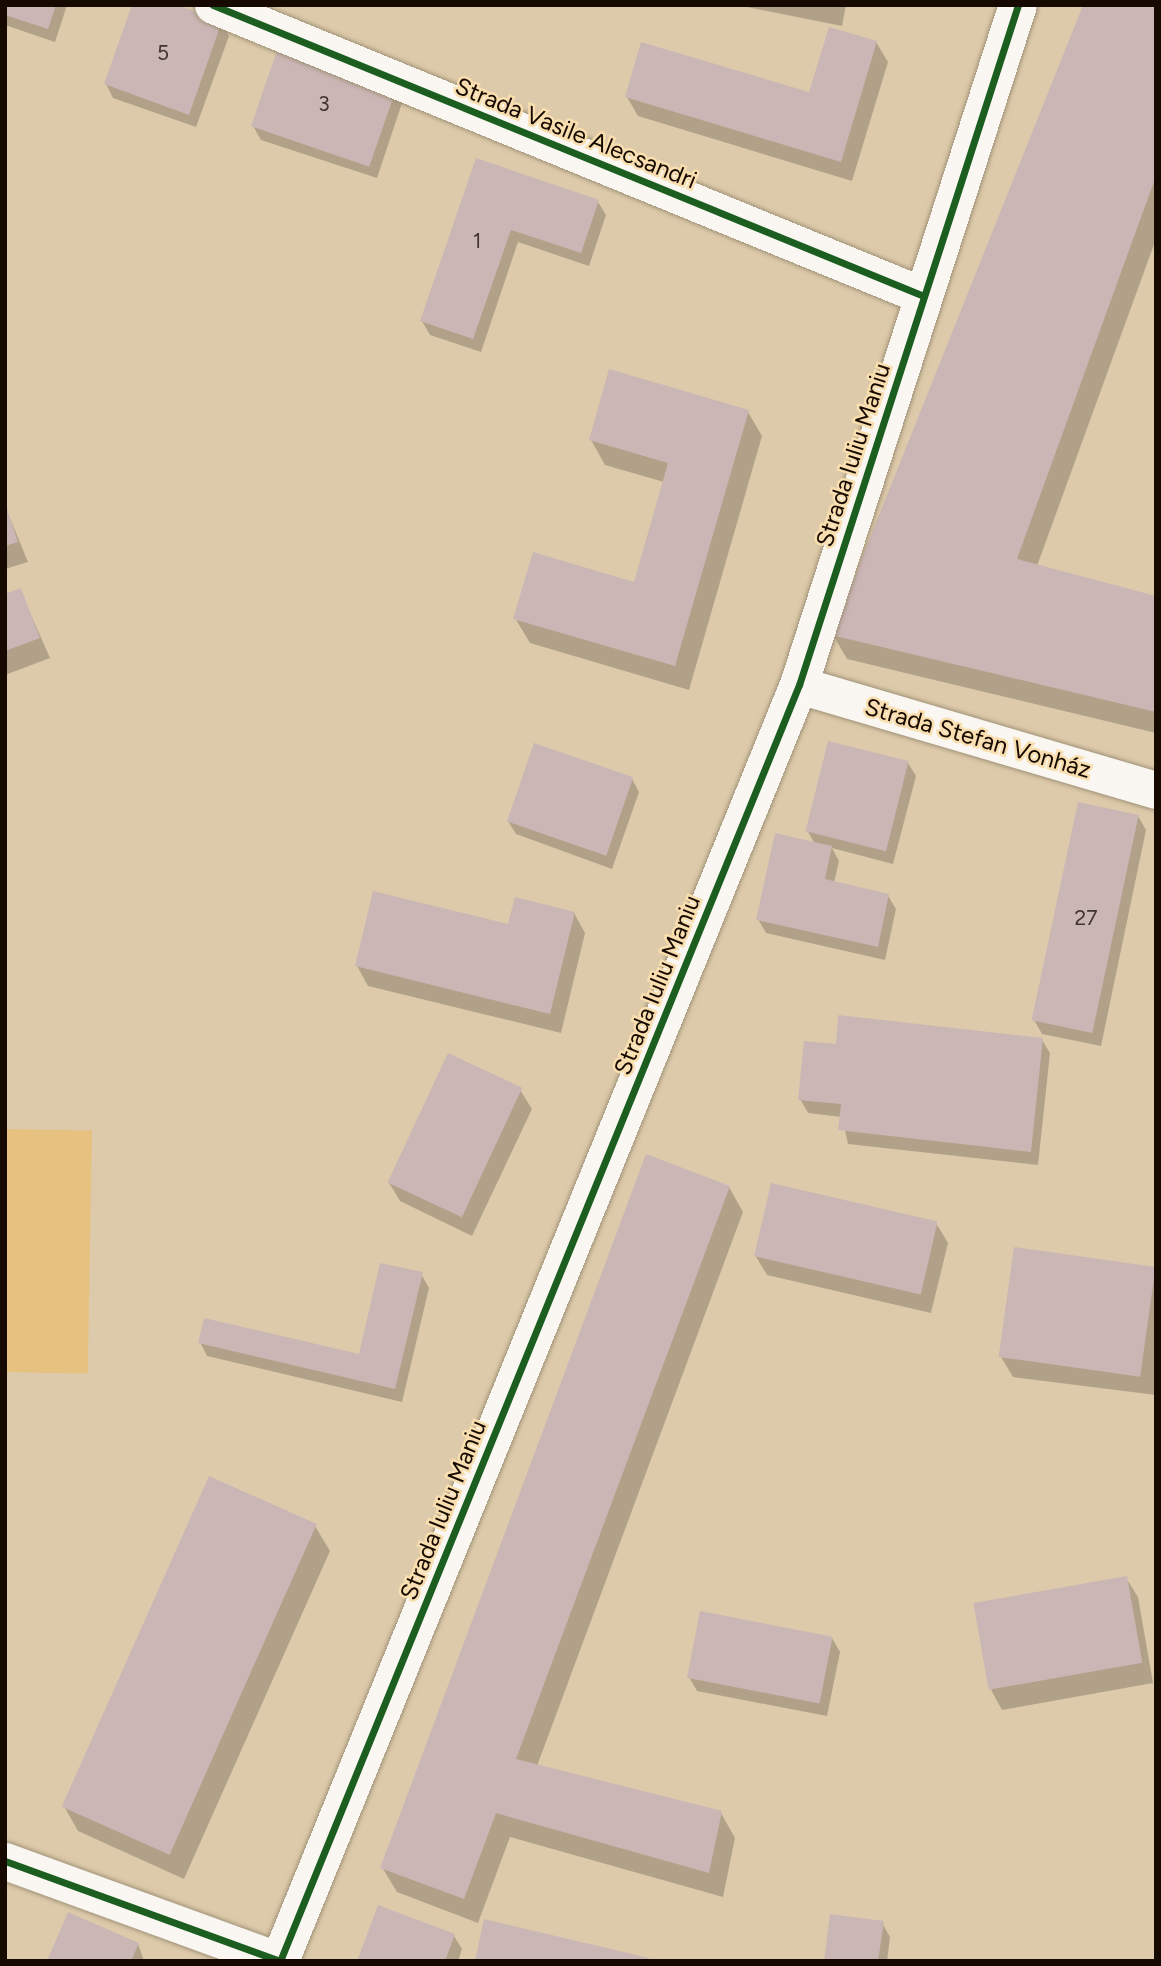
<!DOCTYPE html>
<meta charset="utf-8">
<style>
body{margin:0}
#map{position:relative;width:1161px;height:1966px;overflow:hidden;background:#ddcaaa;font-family:Figtree,sans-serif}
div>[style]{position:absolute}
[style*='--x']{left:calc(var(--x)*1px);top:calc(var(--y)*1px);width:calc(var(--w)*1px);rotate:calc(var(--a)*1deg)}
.green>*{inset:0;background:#e6c180;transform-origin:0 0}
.shadow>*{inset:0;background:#0003}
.building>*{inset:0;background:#cbb6b6;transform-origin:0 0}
.roads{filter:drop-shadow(0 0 2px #a09278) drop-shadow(0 0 2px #a09278)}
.minor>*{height:37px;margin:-18.5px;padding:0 18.5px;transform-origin:18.5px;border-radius:18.5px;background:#faf7f2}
.tertiary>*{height:38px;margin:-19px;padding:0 19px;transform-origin:19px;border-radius:19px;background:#faf7f2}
.cycleway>*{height:7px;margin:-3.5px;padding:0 3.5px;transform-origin:3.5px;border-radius:3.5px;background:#1b5e20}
span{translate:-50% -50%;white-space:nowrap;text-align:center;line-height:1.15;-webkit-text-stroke:5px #f9deaf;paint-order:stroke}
.number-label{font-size:21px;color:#42342e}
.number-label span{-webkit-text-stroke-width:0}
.street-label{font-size:24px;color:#150900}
.frame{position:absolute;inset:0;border:7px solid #150900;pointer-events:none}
</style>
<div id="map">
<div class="green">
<div style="left:5px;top:1129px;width:87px;height:243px;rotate:1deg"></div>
</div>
<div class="shadow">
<div style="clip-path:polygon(5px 5px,67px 5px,55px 42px,5px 25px)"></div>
<div style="clip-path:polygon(737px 5px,846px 5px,842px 26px)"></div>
<div style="clip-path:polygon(1156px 5px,1156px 239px,1037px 566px,1156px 598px,1156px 733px,847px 659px,833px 635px)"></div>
<div style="clip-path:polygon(221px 23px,229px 36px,196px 127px,113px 98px,106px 84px)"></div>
<div style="clip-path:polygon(876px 42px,888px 62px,852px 181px,638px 116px,627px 97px,811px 94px)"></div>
<div style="clip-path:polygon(281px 44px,404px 97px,377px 178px,261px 140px,253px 126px)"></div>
<div style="clip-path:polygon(477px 160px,598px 202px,606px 215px,589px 266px,518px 242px,481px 352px,430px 335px,422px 321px)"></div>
<div style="clip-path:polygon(748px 412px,762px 436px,689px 690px,530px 643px,515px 618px,635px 584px,664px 482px,605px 465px,591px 440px)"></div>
<div style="clip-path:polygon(5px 506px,28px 562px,5px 569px)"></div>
<div style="clip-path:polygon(20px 590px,50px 658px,5px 675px,5px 596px)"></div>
<div style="clip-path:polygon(908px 763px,916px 776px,893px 864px,832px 848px,839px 861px,834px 883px,888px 896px,896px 909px,885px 960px,766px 933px,758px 919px,815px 844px,807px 830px)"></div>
<div style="clip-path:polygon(632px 779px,639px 792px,612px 869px,516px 834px,508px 821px)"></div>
<div style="clip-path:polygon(1138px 816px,1146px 830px,1101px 1046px,1042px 1034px,1034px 1020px)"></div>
<div style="clip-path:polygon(574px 913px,585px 933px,561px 1033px,368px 986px,357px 966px)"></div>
<div style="clip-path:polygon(1042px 1040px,1050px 1053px,1038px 1165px,848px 1144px,842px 1117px,808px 1113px,800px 1099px,837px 1046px)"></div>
<div style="clip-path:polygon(520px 1090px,532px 1109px,472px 1236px,400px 1201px,388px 1181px)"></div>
<div style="clip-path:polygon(729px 1187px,743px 1212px,537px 1766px,721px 1813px,735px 1838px,723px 1897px,510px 1837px,478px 1923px,397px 1892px,382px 1867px)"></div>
<div style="clip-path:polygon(936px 1223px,948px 1243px,931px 1313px,767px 1275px,755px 1255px)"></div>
<div style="clip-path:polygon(1156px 1267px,1156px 1395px,1013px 1377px,1001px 1357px)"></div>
<div style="clip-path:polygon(421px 1274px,429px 1288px,402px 1402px,207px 1356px,200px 1342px,360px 1356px)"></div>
<div style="clip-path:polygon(315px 1526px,330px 1551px,184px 1879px,78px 1831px,64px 1806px)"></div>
<div style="clip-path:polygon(1126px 1578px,1138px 1597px,1153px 1683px,1002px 1710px,991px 1690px)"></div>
<div style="clip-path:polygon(832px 1638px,840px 1652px,827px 1716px,697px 1691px,689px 1677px)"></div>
<div style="clip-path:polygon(882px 1923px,890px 1937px,887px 1961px,825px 1961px)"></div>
<div style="clip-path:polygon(454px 1936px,462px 1949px,458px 1961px,359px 1961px)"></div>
<div style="clip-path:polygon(138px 1944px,144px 1961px,49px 1961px)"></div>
</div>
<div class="building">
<div style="clip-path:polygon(5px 5px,56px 5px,48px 29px,5px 15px)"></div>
<div style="clip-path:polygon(132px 5px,177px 5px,222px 21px,189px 115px,104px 84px)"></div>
<div style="clip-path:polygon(1083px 5px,1156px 5px,1156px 176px,1017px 559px,1156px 596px,1156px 712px,831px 635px)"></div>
<div style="clip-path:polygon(829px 27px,877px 41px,841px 162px,625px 97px,641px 42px,809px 92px)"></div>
<div style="left:280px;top:42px;width:125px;height:89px;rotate:19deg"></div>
<div style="clip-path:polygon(476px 158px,599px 200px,581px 253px,511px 230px,473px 339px,420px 321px)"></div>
<div style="clip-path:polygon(609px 369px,749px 410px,675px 666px,513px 619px,533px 552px,634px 582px,668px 463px,589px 440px)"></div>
<div style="clip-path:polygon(5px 503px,18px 542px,5px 546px)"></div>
<div style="clip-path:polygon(21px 588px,40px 638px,5px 651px,5px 594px)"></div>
<div style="left:828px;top:741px;width:83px;height:93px;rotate:14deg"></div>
<div style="left:534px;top:743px;width:105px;height:83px;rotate:19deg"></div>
<div style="left:1078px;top:802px;width:62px;height:223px;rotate:12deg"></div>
<div style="clip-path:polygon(775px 833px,832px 846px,825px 879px,889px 894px,878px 947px,756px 920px)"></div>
<div style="clip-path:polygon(373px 891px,508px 924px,515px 897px,575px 912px,550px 1014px,355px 966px)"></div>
<div style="clip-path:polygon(838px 1015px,1043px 1038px,1031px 1152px,838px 1130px,841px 1104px,798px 1100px,804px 1041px,836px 1044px)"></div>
<div style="left:448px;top:1053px;width:82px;height:143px;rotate:25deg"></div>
<div style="clip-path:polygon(646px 1154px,730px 1186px,516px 1759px,722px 1811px,709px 1873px,496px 1813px,464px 1899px,380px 1868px)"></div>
<div style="left:771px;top:1183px;width:171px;height:75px;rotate:13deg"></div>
<div style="left:1014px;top:1247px;width:143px;height:111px;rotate:8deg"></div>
<div style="clip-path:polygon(380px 1263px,423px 1272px,395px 1389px,198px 1343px,204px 1318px,359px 1354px)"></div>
<div style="left:209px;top:1476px;width:118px;height:362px;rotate:24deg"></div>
<div style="left:1127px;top:1576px;width:88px;height:156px;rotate:80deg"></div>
<div style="left:700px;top:1611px;width:135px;height:68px;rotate:11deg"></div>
<div style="clip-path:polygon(378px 1905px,455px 1934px,445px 1961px,357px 1961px)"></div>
<div style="clip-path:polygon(68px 1912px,139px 1943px,131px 1961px,47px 1961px)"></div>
<div style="clip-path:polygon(830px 1914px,884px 1921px,878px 1961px,824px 1961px)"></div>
<div style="clip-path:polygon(484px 1919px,649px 1958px,648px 1961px,475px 1961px)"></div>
</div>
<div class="roads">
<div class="minor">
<div style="--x:213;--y:5;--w:768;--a:22.26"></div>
<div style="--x:799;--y:685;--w:372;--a:16.4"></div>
<div style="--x:5;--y:1861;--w:293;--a:20"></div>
</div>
<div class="tertiary">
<div style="--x:280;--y:1961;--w:1378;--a:-67.87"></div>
<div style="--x:799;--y:685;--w:714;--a:-72.15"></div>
</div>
</div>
<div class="cycleway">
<div style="--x:213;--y:5;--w:768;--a:22.26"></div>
<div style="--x:5;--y:1861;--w:293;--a:20"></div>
<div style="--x:280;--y:1961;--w:1378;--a:-67.87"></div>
<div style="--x:799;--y:685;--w:714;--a:-72.15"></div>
</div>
<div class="number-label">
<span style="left:163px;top:53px">5</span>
<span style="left:324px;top:104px">3</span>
<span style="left:477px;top:241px">1</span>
<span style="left:1086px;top:918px">27</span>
</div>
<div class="street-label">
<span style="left:576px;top:133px;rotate:22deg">Strada Vasile Alecsandri</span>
<span style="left:853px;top:455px;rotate:-72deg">Strada Iuliu Maniu</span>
<span style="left:978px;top:738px;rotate:16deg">Strada Stefan Vonház</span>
<span style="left:657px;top:985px;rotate:-68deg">Strada Iuliu Maniu</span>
<span style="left:443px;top:1510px;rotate:-68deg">Strada Iuliu Maniu</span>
</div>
<div class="frame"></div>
</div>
